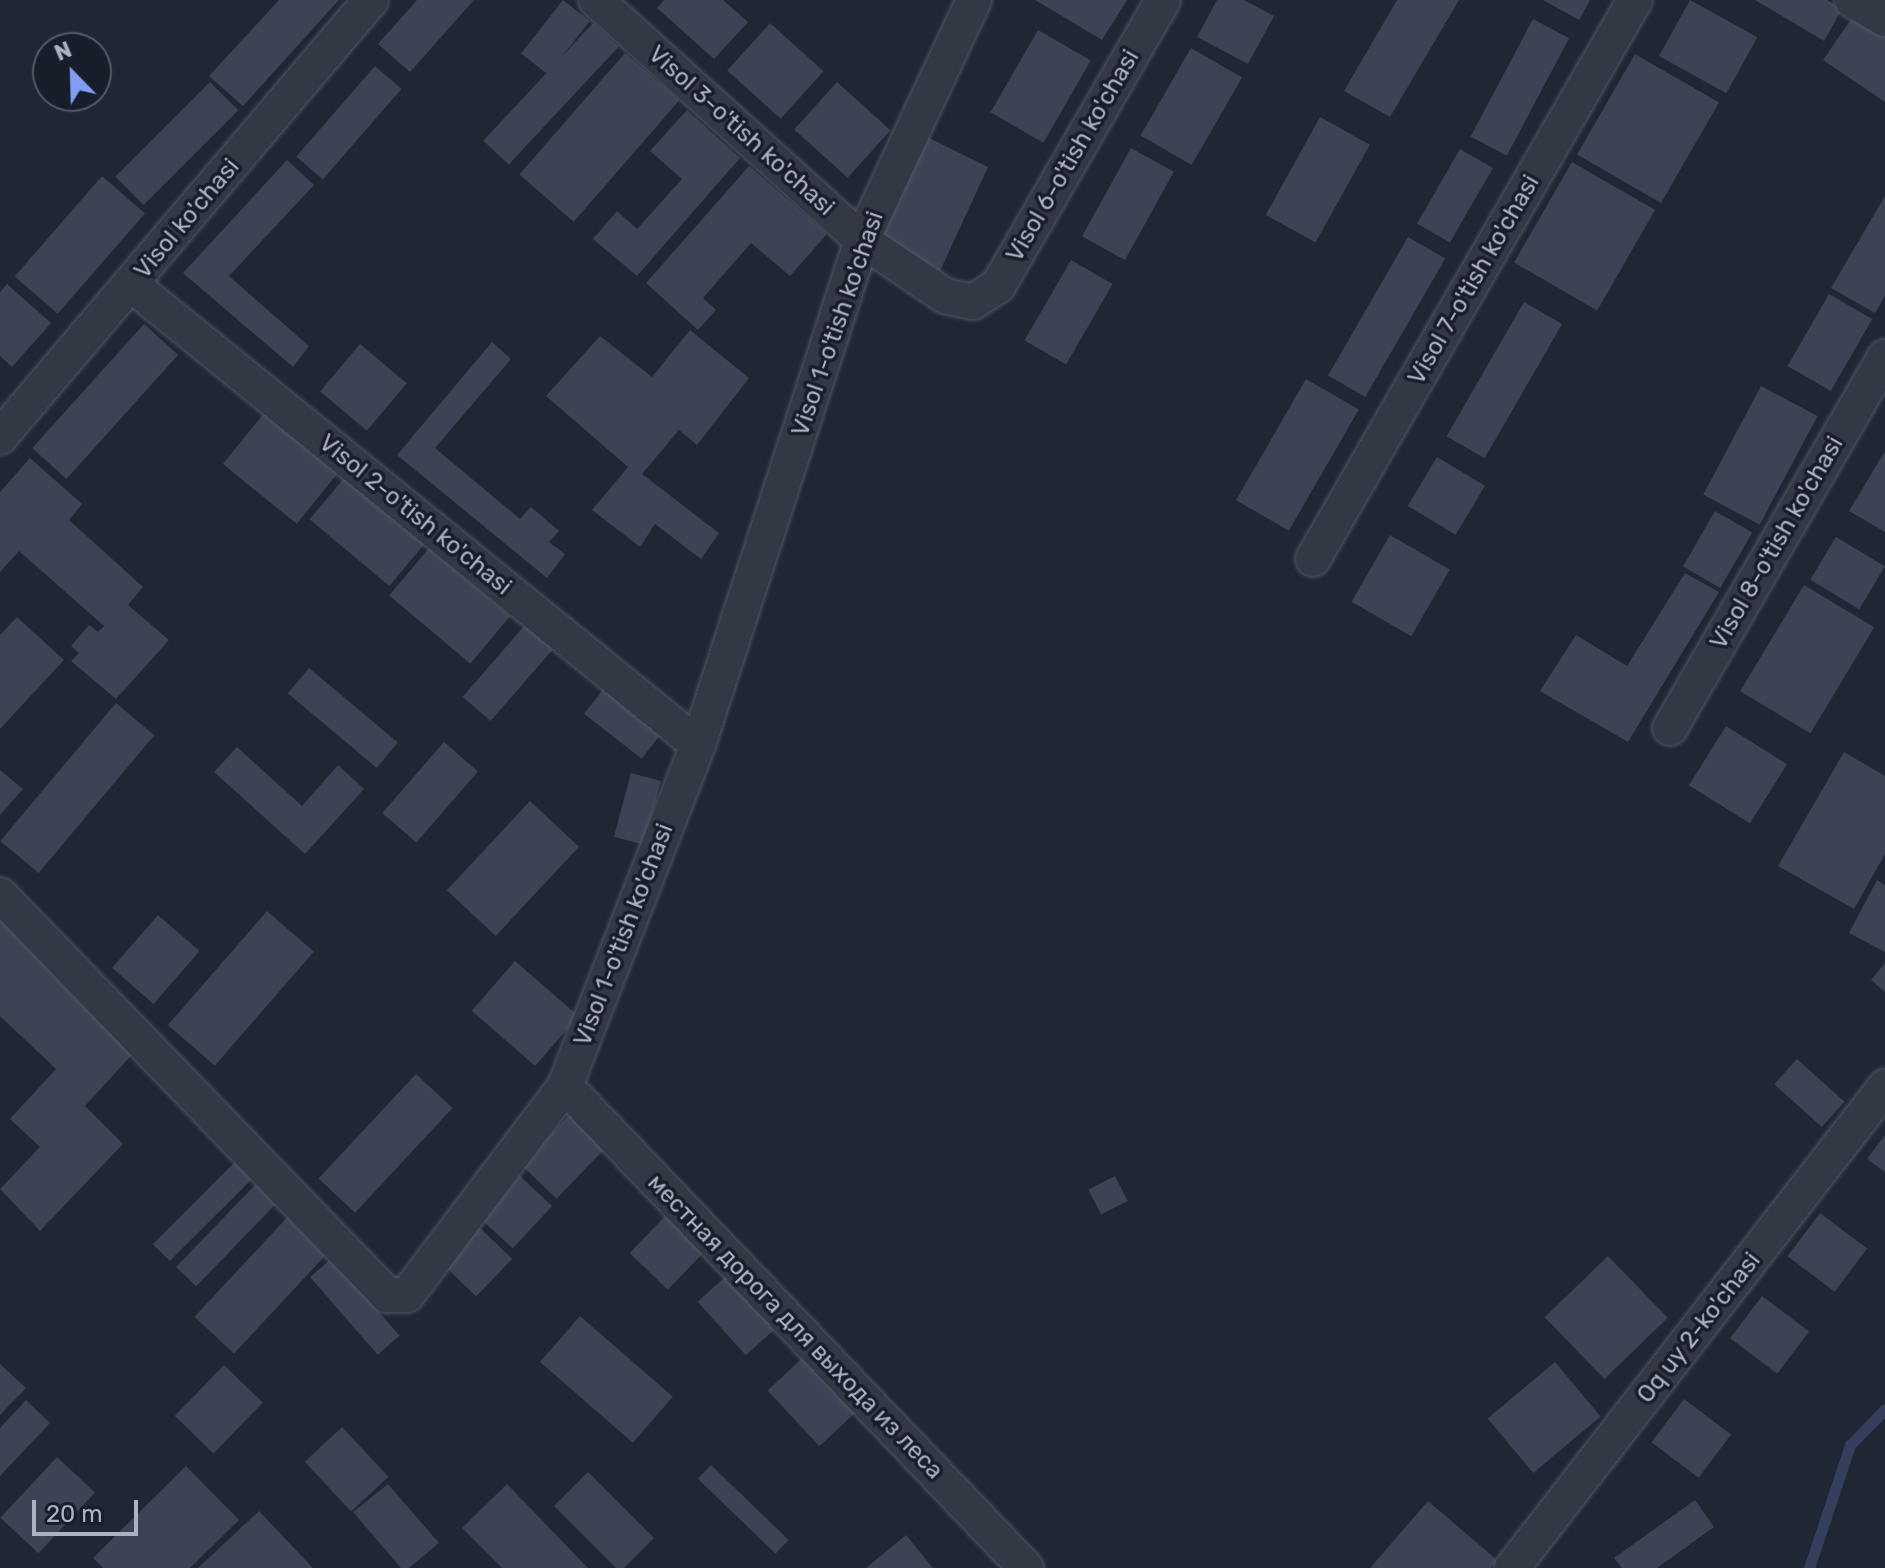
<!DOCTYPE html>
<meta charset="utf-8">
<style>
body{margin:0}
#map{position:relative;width:1885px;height:1568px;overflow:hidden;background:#1f2634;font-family:Rubik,sans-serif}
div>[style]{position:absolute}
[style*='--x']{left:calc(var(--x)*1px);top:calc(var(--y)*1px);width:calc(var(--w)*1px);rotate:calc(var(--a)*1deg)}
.stream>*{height:11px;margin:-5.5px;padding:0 5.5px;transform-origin:5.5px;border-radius:5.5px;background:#333f5c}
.building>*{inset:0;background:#3b4355;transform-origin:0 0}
.roads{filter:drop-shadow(0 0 2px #505563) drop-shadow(0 0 2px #505563)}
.minor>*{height:34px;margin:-17px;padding:0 17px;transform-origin:17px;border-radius:17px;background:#333845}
span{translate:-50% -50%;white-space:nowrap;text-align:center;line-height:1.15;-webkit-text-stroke:7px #181d2a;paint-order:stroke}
.street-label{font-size:24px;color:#acb2c2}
.north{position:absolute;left:32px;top:32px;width:80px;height:80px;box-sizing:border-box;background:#181d2a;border:2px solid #535967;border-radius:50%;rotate:337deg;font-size:22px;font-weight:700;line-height:32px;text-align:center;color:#acb2c2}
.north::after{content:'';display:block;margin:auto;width:28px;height:36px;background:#809ef4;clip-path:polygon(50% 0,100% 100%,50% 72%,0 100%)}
.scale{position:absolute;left:32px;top:1500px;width:106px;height:36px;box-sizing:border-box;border:4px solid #acb2c2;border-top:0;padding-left:10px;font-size:24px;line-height:28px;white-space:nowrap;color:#acb2c2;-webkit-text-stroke:6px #181d2a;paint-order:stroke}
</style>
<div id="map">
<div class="stream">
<div style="--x:1809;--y:1568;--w:130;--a:-71.6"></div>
<div style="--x:1850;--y:1445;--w:50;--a:-45.8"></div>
</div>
<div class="building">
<div style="clip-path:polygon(279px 0,339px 0,243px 106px,209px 76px)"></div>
<div style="clip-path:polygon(417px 0,474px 0,410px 72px,378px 44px)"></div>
<div style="left:563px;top:0;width:34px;height:68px;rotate:38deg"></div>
<div style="clip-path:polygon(664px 0,723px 0,748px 22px,714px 59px,657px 8px)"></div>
<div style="clip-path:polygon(1035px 0,1127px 0,1102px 40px)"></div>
<div style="clip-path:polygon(1217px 0,1244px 0,1274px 16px,1248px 64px,1197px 37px)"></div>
<div style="clip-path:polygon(1397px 0,1459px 0,1390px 117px,1344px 91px)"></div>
<div style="clip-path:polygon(1543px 0,1590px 0,1579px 20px)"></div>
<div style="left:1690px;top:0;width:77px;height:64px;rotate:29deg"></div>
<div style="clip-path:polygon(1755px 0,1827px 0,1842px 9px,1824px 41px)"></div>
<div style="clip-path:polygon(1854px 15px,1885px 36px,1885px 102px,1823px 60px)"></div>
<div style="left:1533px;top:19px;width:41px;height:133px;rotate:28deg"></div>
<div style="left:593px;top:23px;width:35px;height:161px;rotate:43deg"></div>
<div style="left:770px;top:23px;width:72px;height:64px;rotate:42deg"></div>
<div style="left:1038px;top:30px;width:61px;height:95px;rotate:30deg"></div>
<div style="left:1191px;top:48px;width:59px;height:101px;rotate:30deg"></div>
<div style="left:625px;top:53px;width:72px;height:161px;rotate:41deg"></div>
<div style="left:1635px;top:54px;width:97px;height:116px;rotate:30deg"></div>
<div style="left:375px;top:66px;width:35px;height:120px;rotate:41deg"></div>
<div style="left:210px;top:82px;width:40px;height:134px;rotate:45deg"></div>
<div style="left:837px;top:82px;width:72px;height:64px;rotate:42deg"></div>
<div style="clip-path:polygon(687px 110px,740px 158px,637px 276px,593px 239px,617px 211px,637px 229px,682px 179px,650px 151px)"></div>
<div style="left:1320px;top:117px;width:57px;height:112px;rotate:29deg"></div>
<div style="clip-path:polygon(923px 135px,988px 167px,940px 271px,882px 235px)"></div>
<div style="left:1131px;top:148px;width:49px;height:101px;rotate:29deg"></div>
<div style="left:1460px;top:149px;width:38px;height:86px;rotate:30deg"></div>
<div style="clip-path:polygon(287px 160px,314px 185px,229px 276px,309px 346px,293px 367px,183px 273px)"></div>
<div style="left:1572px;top:162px;width:96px;height:116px;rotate:30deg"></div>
<div style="clip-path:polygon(749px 166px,827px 234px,790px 276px,751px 243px,703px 298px,716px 310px,698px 330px,646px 283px)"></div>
<div style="left:102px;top:176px;width:57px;height:133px;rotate:41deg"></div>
<div style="clip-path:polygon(1885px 196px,1885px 296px,1875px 313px,1831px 288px)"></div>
<div style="left:1408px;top:237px;width:43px;height:160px;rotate:30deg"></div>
<div style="left:1071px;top:260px;width:48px;height:93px;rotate:30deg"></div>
<div style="clip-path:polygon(7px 284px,51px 323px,12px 367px,0 356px,0 292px)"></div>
<div style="left:1829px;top:294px;width:50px;height:83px;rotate:30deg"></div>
<div style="left:1524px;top:302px;width:44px;height:155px;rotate:30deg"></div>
<div style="left:144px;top:324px;width:46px;height:167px;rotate:42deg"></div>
<div style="clip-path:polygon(690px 330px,749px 378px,697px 445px,679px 430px,642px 474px,719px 533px,701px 559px,655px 524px,640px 547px,592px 510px,628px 467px,546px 396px,600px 336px,652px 377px)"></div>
<div style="clip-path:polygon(492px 342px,511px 359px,435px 448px,520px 519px,531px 507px,559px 531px,549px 542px,565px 554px,547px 578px,397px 455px)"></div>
<div style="left:360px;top:344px;width:61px;height:62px;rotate:40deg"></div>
<div style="left:1306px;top:379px;width:61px;height:140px;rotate:30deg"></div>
<div style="left:1761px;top:386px;width:64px;height:123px;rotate:28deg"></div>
<div style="left:265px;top:412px;width:95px;height:67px;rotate:39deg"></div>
<div style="clip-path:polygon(1885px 451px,1885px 532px,1849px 511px)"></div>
<div style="left:1437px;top:457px;width:56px;height:57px;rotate:31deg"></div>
<div style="clip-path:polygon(30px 458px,82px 504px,69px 520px,143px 587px,128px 605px,169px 640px,116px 699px,71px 661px,79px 653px,71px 646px,89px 625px,98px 632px,104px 626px,19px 551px,0 572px,0 492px)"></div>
<div style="left:345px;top:477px;width:104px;height:55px;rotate:40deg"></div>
<div style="left:1715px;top:511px;width:43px;height:64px;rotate:30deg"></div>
<div style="left:1390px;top:535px;width:69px;height:77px;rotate:30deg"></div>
<div style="left:1836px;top:537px;width:57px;height:50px;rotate:31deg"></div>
<div style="left:429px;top:548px;width:106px;height:62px;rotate:40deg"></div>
<div style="clip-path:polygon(1685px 573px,1719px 592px,1628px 742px,1540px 691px,1576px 635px,1627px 666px)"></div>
<div style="left:1804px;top:585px;width:82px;height:124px;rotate:31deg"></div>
<div style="clip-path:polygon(17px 617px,64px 660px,0 729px,0 635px)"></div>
<div style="left:525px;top:625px;width:37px;height:95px;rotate:41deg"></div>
<div style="left:309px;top:668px;width:116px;height:33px;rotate:40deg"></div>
<div style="left:605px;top:687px;width:73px;height:34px;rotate:38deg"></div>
<div style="left:116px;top:703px;width:50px;height:180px;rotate:40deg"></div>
<div style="left:1726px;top:726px;width:72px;height:70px;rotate:32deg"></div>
<div style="left:444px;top:742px;width:45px;height:94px;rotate:41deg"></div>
<div style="clip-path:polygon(237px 747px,302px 806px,338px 765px,364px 789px,305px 854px,214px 772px)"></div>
<div style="clip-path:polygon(1844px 752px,1885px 776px,1885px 854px,1854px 909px,1778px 866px)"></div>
<div style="clip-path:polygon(0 770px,23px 789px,0 815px)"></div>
<div style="left:631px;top:773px;width:31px;height:66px;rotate:15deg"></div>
<div style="left:530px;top:801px;width:67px;height:122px;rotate:43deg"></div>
<div style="clip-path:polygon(1877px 880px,1885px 885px,1885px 952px,1849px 933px)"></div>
<div style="clip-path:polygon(0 911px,139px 1047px,85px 1106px,123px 1144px,40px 1231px,0 1189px,40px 1147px,10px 1119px,56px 1069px,0 1016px)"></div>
<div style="left:267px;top:911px;width:62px;height:151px;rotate:41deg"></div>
<div style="left:158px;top:915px;width:55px;height:70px;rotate:41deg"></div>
<div style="left:515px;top:961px;width:84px;height:66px;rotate:41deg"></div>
<div style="clip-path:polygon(1885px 963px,1885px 992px,1871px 980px)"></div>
<div style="left:1797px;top:1059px;width:64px;height:34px;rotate:42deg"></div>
<div style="left:416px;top:1074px;width:50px;height:143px;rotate:43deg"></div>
<div style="left:574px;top:1110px;width:49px;height:76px;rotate:44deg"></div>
<div style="clip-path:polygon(1885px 1135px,1885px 1172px,1867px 1159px)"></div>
<div style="left:237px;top:1160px;width:24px;height:119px;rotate:45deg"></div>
<div style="left:520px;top:1176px;width:44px;height:58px;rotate:43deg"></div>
<div style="left:1115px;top:1176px;width:28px;height:30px;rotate:63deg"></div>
<div style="left:258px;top:1182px;width:28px;height:118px;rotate:44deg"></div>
<div style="left:672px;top:1209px;width:53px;height:61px;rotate:44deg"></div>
<div style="left:294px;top:1210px;width:54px;height:146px;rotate:43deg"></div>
<div style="left:1820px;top:1213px;width:59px;height:54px;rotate:37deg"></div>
<div style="left:477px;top:1225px;width:49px;height:52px;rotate:44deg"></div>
<div style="left:1608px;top:1256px;width:86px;height:88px;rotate:46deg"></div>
<div style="left:332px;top:1258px;width:103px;height:29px;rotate:49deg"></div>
<div style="left:734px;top:1269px;width:72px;height:49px;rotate:48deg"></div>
<div style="left:1762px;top:1296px;width:59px;height:53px;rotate:37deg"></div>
<div style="left:580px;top:1316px;width:123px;height:61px;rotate:41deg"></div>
<div style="left:810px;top:1351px;width:76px;height:58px;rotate:47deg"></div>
<div style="left:1555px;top:1362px;width:71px;height:88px;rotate:50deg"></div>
<div style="clip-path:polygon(0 1364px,26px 1388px,0 1415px)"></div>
<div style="left:224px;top:1365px;width:54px;height:71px;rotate:44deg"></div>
<div style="left:1684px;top:1399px;width:59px;height:54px;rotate:37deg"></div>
<div style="clip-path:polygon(26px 1400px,50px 1423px,0 1476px,0 1428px)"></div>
<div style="left:342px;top:1427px;width:68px;height:51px;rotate:47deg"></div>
<div style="left:57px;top:1457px;width:52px;height:83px;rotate:43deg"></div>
<div style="left:711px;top:1465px;width:108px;height:19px;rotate:44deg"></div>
<div style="clip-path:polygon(186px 1466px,239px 1520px,190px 1568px,103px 1568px,93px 1558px)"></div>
<div style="clip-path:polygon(588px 1472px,654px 1538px,624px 1568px,616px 1568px,554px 1506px)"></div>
<div style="clip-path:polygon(388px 1484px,439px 1543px,409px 1568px,401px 1568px,353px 1512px)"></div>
<div style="clip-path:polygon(507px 1484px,588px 1568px,502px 1568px,462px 1528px)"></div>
<div style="clip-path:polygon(1695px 1500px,1714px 1527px,1657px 1568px,1622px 1568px,1614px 1558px)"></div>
<div style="clip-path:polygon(1428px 1501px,1497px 1560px,1491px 1568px,1370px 1568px)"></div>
<div style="clip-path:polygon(259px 1511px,313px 1568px,198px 1568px)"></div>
<div style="clip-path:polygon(906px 1535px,933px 1568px,866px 1568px)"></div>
</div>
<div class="roads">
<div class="minor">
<div style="--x:596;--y:0;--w:358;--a:42.1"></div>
<div style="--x:862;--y:240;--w:100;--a:34"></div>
<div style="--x:945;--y:296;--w:29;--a:12"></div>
<div style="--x:973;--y:302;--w:30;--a:-33"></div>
<div style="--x:998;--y:286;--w:330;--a:-60"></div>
<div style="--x:1852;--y:0;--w:38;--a:30"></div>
<div style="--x:132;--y:285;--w:729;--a:39.1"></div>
<div style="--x:0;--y:437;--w:573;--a:-49.67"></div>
<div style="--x:1313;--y:559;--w:645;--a:-60.06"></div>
<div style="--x:1670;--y:728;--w:429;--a:-59.9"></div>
<div style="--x:0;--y:895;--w:557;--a:45.95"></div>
<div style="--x:387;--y:1295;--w:20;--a:0"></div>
<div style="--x:407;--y:1295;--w:262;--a:-52.9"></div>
<div style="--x:565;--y:1086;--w:366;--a:-68.7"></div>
<div style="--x:698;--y:745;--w:531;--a:-72.01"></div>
<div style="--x:862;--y:240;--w:265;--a:-65"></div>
<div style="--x:565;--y:1086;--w:667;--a:46.28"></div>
<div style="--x:1512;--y:1568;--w:609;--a:-52.21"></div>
</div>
</div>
<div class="street-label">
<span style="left:741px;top:131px;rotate:42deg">Visol 3-o'tish ko'chasi</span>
<span style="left:1073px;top:156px;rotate:-60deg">Visol 6-o'tish ko'chasi</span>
<span style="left:187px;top:219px;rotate:-50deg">Visol ko'chasi</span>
<span style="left:1474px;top:280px;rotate:-60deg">Visol 7-o'tish ko'chasi</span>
<span style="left:838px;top:324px;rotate:-71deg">Visol 1-o'tish ko'chasi</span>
<span style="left:415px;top:515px;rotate:39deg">Visol 2-o'tish ko'chasi</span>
<span style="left:1777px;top:543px;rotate:-60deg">Visol 8-o'tish ko'chasi</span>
<span style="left:624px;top:935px;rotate:-69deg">Visol 1-o'tish ko'chasi</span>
<span style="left:795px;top:1327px;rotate:46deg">местная дорога для выхода из леса</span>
<span style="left:1699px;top:1328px;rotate:-52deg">Oq uy 2-ko'chasi</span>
</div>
<div class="north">N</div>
<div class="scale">20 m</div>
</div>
